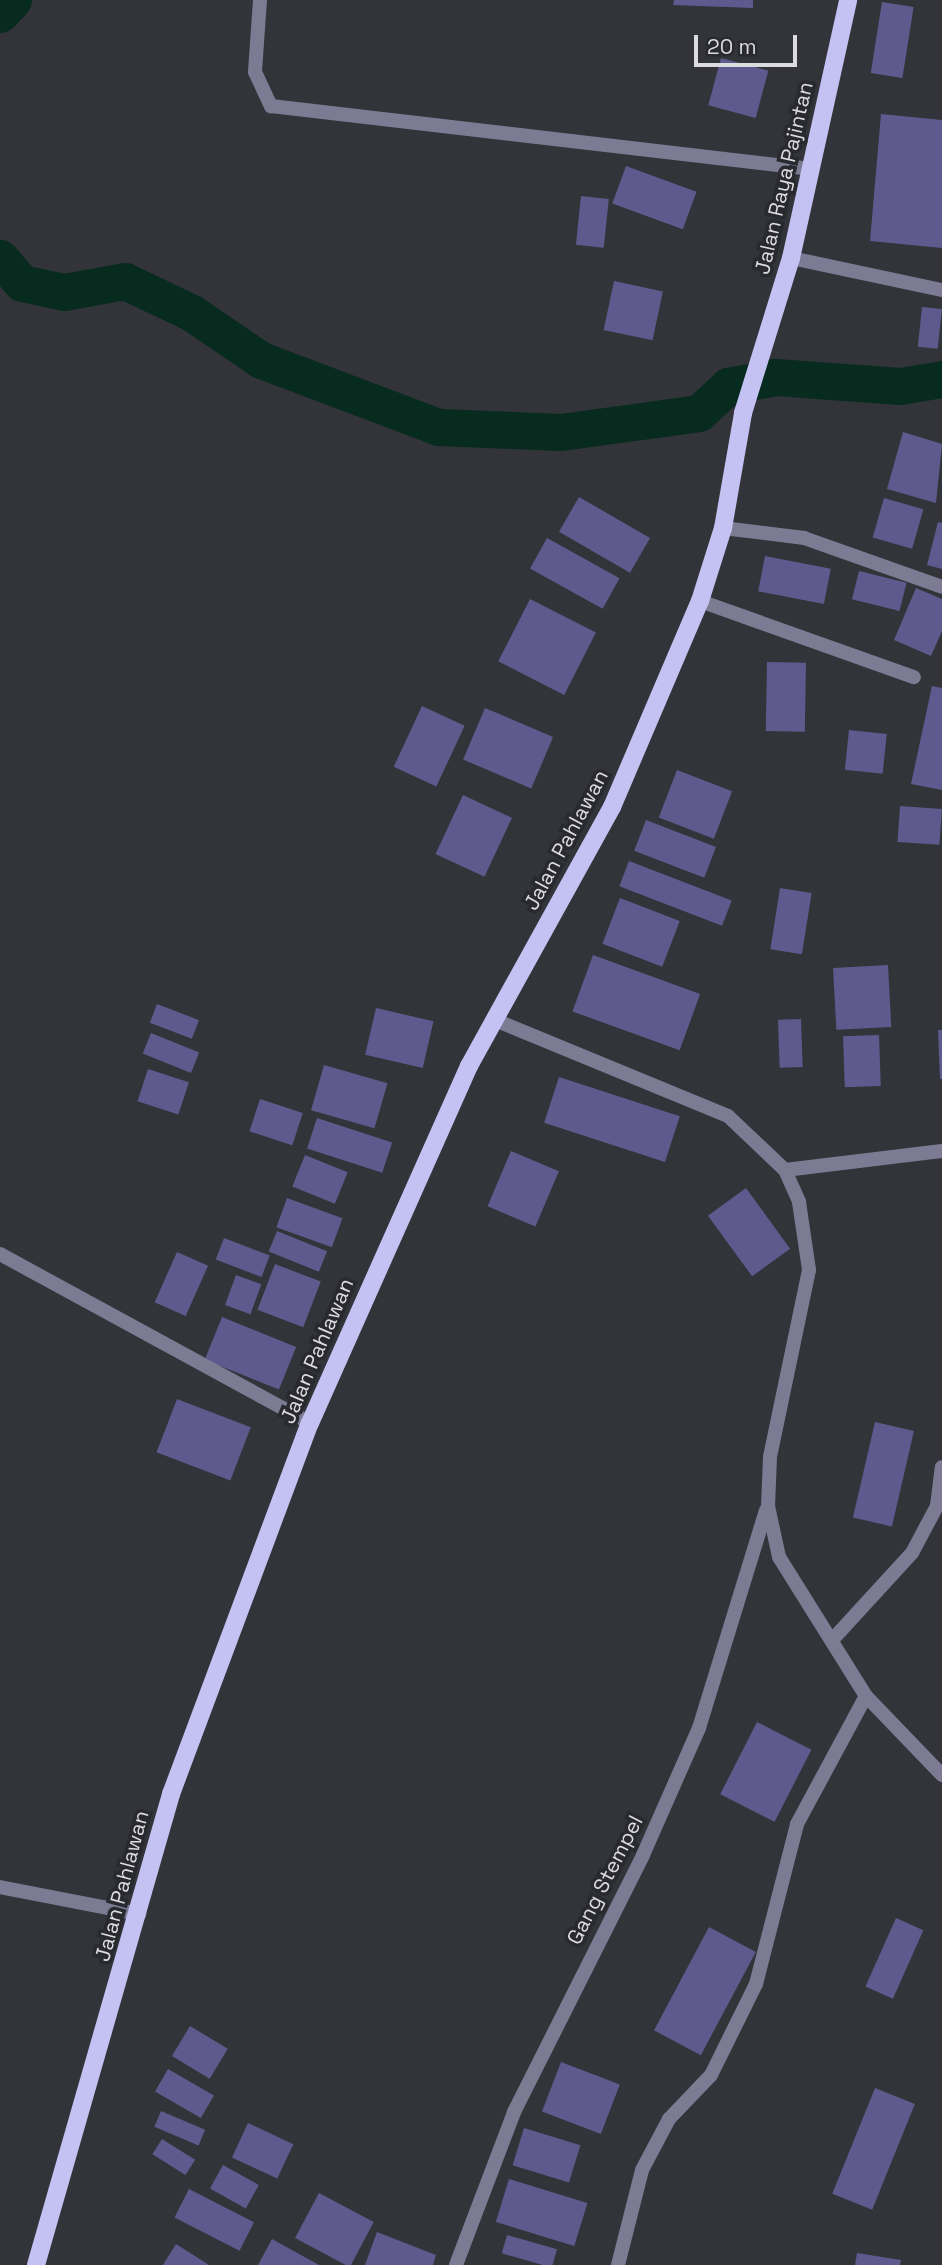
<!DOCTYPE html>
<style>
body{margin:0}
#map{position:relative;width:942px;height:2265px;overflow:hidden;background:#33333a;font-family:"Space Grotesk",sans-serif}
div>[style]{position:absolute}
[style*='--x']{left:calc(var(--x)*1px);top:calc(var(--y)*1px);width:calc(var(--w)*1px);rotate:calc(var(--a)*1deg)}
.canal>*{height:37px;margin:-18.5px;padding:0 18.5px;transform-origin:18.5px;border-radius:18.5px;background:#072b1e}
.building>*{inset:0;background:#5f5a8d;transform-origin:0 0}
.service>*{height:14px;margin:-7px;padding:0 7px;transform-origin:7px;border-radius:7px;background:#7c7b93}
.minor>*{height:14px;margin:-7px;padding:0 7px;transform-origin:7px;border-radius:7px;background:#7c7b93}
.primary>*{height:18px;margin:-9px;padding:0 9px;transform-origin:9px;border-radius:9px;background:#c4c2f3}
span{translate:-50% -50%;white-space:nowrap;text-align:center;line-height:1.15;-webkit-text-stroke:7px #292930;paint-order:stroke}
.street-label{font-size:21px;color:#dbdbe0}
.scale{position:absolute;left:694px;top:35px;width:103px;height:32px;box-sizing:border-box;border:4px solid #dbdbe0;border-top:0;padding-left:9px;font-size:21px;line-height:24px;white-space:nowrap;color:#dbdbe0;-webkit-text-stroke:5px #292930;paint-order:stroke}
</style>
<div id="map">
<div class="canal">
<div style="--x:0;--y:14;--w:19;--a:-47"></div>
<div style="--x:0;--y:258;--w:33;--a:49"></div>
<div style="--x:22;--y:283;--w:43;--a:12.1"></div>
<div style="--x:64;--y:292;--w:62;--a:-10.2"></div>
<div style="--x:125;--y:281;--w:74;--a:25.5"></div>
<div style="--x:192;--y:313;--w:83;--a:34.3"></div>
<div style="--x:261;--y:360;--w:189;--a:20.7"></div>
<div style="--x:438;--y:427;--w:123;--a:2.3"></div>
<div style="--x:561;--y:432;--w:139;--a:-7.8"></div>
<div style="--x:699;--y:413;--w:40;--a:-43"></div>
<div style="--x:728;--y:386;--w:48;--a:-10.8"></div>
<div style="--x:775;--y:377;--w:125;--a:4.1"></div>
<div style="--x:900;--y:386;--w:43;--a:-9.5"></div>
</div>
<div class="building">
<div style="clip-path:polygon(674px 0,753px 0,753px 8px,673px 5px)"></div>
<div style="left:882px;top:2px;width:32px;height:72px;rotate:9deg"></div>
<div style="left:721px;top:58px;width:49px;height:49px;rotate:15deg"></div>
<div style="clip-path:polygon(881px 114px,942px 120px,942px 248px,870px 241px)"></div>
<div style="left:626px;top:166px;width:75px;height:40px;rotate:20deg"></div>
<div style="left:581px;top:196px;width:28px;height:49px;rotate:6deg"></div>
<div style="left:614px;top:281px;width:50px;height:50px;rotate:12deg"></div>
<div style="left:922px;top:307px;width:20px;height:40px;rotate:6deg"></div>
<div style="clip-path:polygon(903px 432px,942px 444px,936px 503px,887px 489px)"></div>
<div style="left:579px;top:497px;width:82px;height:40px;rotate:30deg"></div>
<div style="left:884px;top:498px;width:41px;height:41px;rotate:16deg"></div>
<div style="clip-path:polygon(938px 522px,942px 523px,942px 569px,927px 565px)"></div>
<div style="left:547px;top:538px;width:83px;height:35px;rotate:29deg"></div>
<div style="left:765px;top:556px;width:67px;height:36px;rotate:11deg"></div>
<div style="left:859px;top:571px;width:49px;height:29px;rotate:14deg"></div>
<div style="clip-path:polygon(916px 588px,942px 599px,942px 631px,931px 656px,894px 640px)"></div>
<div style="left:530px;top:599px;width:74px;height:70px;rotate:27deg"></div>
<div style="left:767px;top:662px;width:39px;height:69px;rotate:1deg"></div>
<div style="clip-path:polygon(932px 686px,942px 688px,942px 790px,911px 784px)"></div>
<div style="left:422px;top:706px;width:47px;height:67px;rotate:25deg"></div>
<div style="left:485px;top:708px;width:74px;height:56px;rotate:23deg"></div>
<div style="left:849px;top:730px;width:38px;height:40px;rotate:6deg"></div>
<div style="left:677px;top:770px;width:59px;height:51px;rotate:21deg"></div>
<div style="left:463px;top:795px;width:54px;height:65px;rotate:25deg"></div>
<div style="left:900px;top:806px;width:42px;height:36px;rotate:4deg"></div>
<div style="left:646px;top:820px;width:75px;height:33px;rotate:21deg"></div>
<div style="left:629px;top:861px;width:110px;height:27px;rotate:21deg"></div>
<div style="left:780px;top:888px;width:32px;height:62px;rotate:9deg"></div>
<div style="left:620px;top:898px;width:64px;height:49px;rotate:21deg"></div>
<div style="left:593px;top:955px;width:114px;height:60px;rotate:20deg"></div>
<div style="left:888px;top:965px;width:62px;height:55px;rotate:87deg"></div>
<div style="left:157px;top:1004px;width:45px;height:20px;rotate:21deg"></div>
<div style="left:376px;top:1008px;width:59px;height:48px;rotate:13deg"></div>
<div style="left:801px;top:1019px;width:48px;height:23px;rotate:88deg"></div>
<div style="clip-path:polygon(938px 1030px,942px 1030px,942px 1079px,940px 1079px)"></div>
<div style="left:151px;top:1033px;width:52px;height:22px;rotate:22deg"></div>
<div style="left:879px;top:1035px;width:51px;height:36px;rotate:88deg"></div>
<div style="left:324px;top:1065px;width:66px;height:47px;rotate:16deg"></div>
<div style="left:148px;top:1069px;width:43px;height:34px;rotate:18deg"></div>
<div style="left:559px;top:1077px;width:127px;height:48px;rotate:18deg"></div>
<div style="left:260px;top:1099px;width:45px;height:34px;rotate:18deg"></div>
<div style="left:317px;top:1118px;width:79px;height:32px;rotate:18deg"></div>
<div style="left:511px;top:1151px;width:52px;height:60px;rotate:23deg"></div>
<div style="left:305px;top:1155px;width:46px;height:34px;rotate:22deg"></div>
<div style="left:746px;top:1188px;width:75px;height:47px;rotate:54deg"></div>
<div style="left:287px;top:1198px;width:59px;height:31px;rotate:20deg"></div>
<div style="left:277px;top:1231px;width:54px;height:22px;rotate:22deg"></div>
<div style="left:224px;top:1238px;width:49px;height:23px;rotate:21deg"></div>
<div style="left:177px;top:1252px;width:34px;height:55px;rotate:24deg"></div>
<div style="left:275px;top:1264px;width:49px;height:49px;rotate:21deg"></div>
<div style="left:236px;top:1275px;width:27px;height:32px;rotate:20deg"></div>
<div style="left:222px;top:1317px;width:80px;height:46px;rotate:22deg"></div>
<div style="left:177px;top:1399px;width:79px;height:57px;rotate:21deg"></div>
<div style="left:875px;top:1422px;width:40px;height:98px;rotate:13deg"></div>
<div style="left:757px;top:1722px;width:61px;height:81px;rotate:27deg"></div>
<div style="left:896px;top:1918px;width:30px;height:75px;rotate:24deg"></div>
<div style="left:709px;top:1927px;width:53px;height:117px;rotate:28deg"></div>
<div style="left:190px;top:2026px;width:44px;height:35px;rotate:31deg"></div>
<div style="left:561px;top:2062px;width:63px;height:53px;rotate:21deg"></div>
<div style="left:168px;top:2069px;width:53px;height:26px;rotate:30deg"></div>
<div style="left:875px;top:2088px;width:43px;height:114px;rotate:22deg"></div>
<div style="left:161px;top:2111px;width:48px;height:17px;rotate:23deg"></div>
<div style="left:248px;top:2123px;width:50px;height:38px;rotate:25deg"></div>
<div style="left:524px;top:2128px;width:59px;height:39px;rotate:17deg"></div>
<div style="left:162px;top:2139px;width:39px;height:18px;rotate:32deg"></div>
<div style="left:223px;top:2165px;width:41px;height:27px;rotate:29deg"></div>
<div style="left:509px;top:2179px;width:82px;height:45px;rotate:17deg"></div>
<div style="left:189px;top:2189px;width:73px;height:32px;rotate:27deg"></div>
<div style="left:319px;top:2193px;width:62px;height:51px;rotate:28deg"></div>
<div style="clip-path:polygon(377px 2232px,436px 2255px,433px 2265px,365px 2265px)"></div>
<div style="left:507px;top:2235px;width:52px;height:19px;rotate:16deg"></div>
<div style="clip-path:polygon(272px 2239px,319px 2265px,258px 2265px)"></div>
<div style="clip-path:polygon(176px 2244px,209px 2265px,163px 2265px)"></div>
<div style="clip-path:polygon(857px 2253px,901px 2260px,900px 2265px,855px 2265px)"></div>
</div>
<div class="service">
<div style="--x:834;--y:1638;--w:115;--a:-47.5"></div>
<div style="--x:912;--y:1553;--w:53;--a:-62"></div>
<div style="--x:937;--y:1506;--w:39;--a:-83"></div>
<div style="--x:618;--y:2265;--w:98;--a:-75.8"></div>
<div style="--x:642;--y:2170;--w:58;--a:-62.1"></div>
<div style="--x:669;--y:2119;--w:61;--a:-46.3"></div>
<div style="--x:711;--y:2075;--w:102;--a:-63.7"></div>
<div style="--x:756;--y:1984;--w:165;--a:-75.6"></div>
<div style="--x:797;--y:1824;--w:145;--a:-61.7"></div>
</div>
<div class="minor">
<div style="--x:260;--y:0;--w:72;--a:94"></div>
<div style="--x:255;--y:72;--w:38;--a:65"></div>
<div style="--x:271;--y:106;--w:544;--a:6.65"></div>
<div style="--x:791;--y:258;--w:154;--a:12"></div>
<div style="--x:723;--y:528;--w:82;--a:7"></div>
<div style="--x:804;--y:538;--w:146;--a:19.5"></div>
<div style="--x:700;--y:601;--w:227;--a:19.6"></div>
<div style="--x:495;--y:1020;--w:252;--a:22.4"></div>
<div style="--x:728;--y:1116;--w:79;--a:43.5"></div>
<div style="--x:785;--y:1170;--w:35;--a:66"></div>
<div style="--x:799;--y:1202;--w:69;--a:81.6"></div>
<div style="--x:809;--y:1270;--w:191;--a:101.8"></div>
<div style="--x:770;--y:1457;--w:49;--a:92.3"></div>
<div style="--x:768;--y:1506;--w:52;--a:77.8"></div>
<div style="--x:779;--y:1557;--w:164;--a:58"></div>
<div style="--x:866;--y:1696;--w:110;--a:46.1"></div>
<div style="--x:785;--y:1170;--w:158;--a:-6.9"></div>
<div style="--x:0;--y:1254;--w:353;--a:28.6"></div>
<div style="--x:0;--y:1887;--w:142;--a:11"></div>
<div style="--x:456;--y:2265;--w:164;--a:-69.2"></div>
<div style="--x:514;--y:2112;--w:288;--a:-63.3"></div>
<div style="--x:643;--y:1855;--w:139;--a:-66.2"></div>
<div style="--x:699;--y:1728;--w:228;--a:-72.9"></div>
</div>
<div class="primary">
<div style="--x:36;--y:2265;--w:490;--a:-74"></div>
<div style="--x:171;--y:1794;--w:396;--a:-69.5"></div>
<div style="--x:310;--y:1423;--w:391;--a:-66"></div>
<div style="--x:469;--y:1066;--w:296;--a:-61.1"></div>
<div style="--x:612;--y:807;--w:224;--a:-66.9"></div>
<div style="--x:700;--y:601;--w:77;--a:-72.5"></div>
<div style="--x:723;--y:528;--w:117;--a:-80.1"></div>
<div style="--x:743;--y:413;--w:162;--a:-72.8"></div>
<div style="--x:791;--y:258;--w:264;--a:-77.5"></div>
</div>
<div class="street-label">
<span style="left:784px;top:178px;rotate:-77deg">Jalan Raya Pajintan</span>
<span style="left:566px;top:840px;rotate:-62deg">Jalan Pahlawan</span>
<span style="left:317px;top:1351px;rotate:-67deg">Jalan Pahlawan</span>
<span style="left:605px;top:1880px;rotate:-63deg">Gang Stempel</span>
<span style="left:122px;top:1886px;rotate:-75deg">Jalan Pahlawan</span>
</div>
<div class="scale">20 m</div>
</div>
